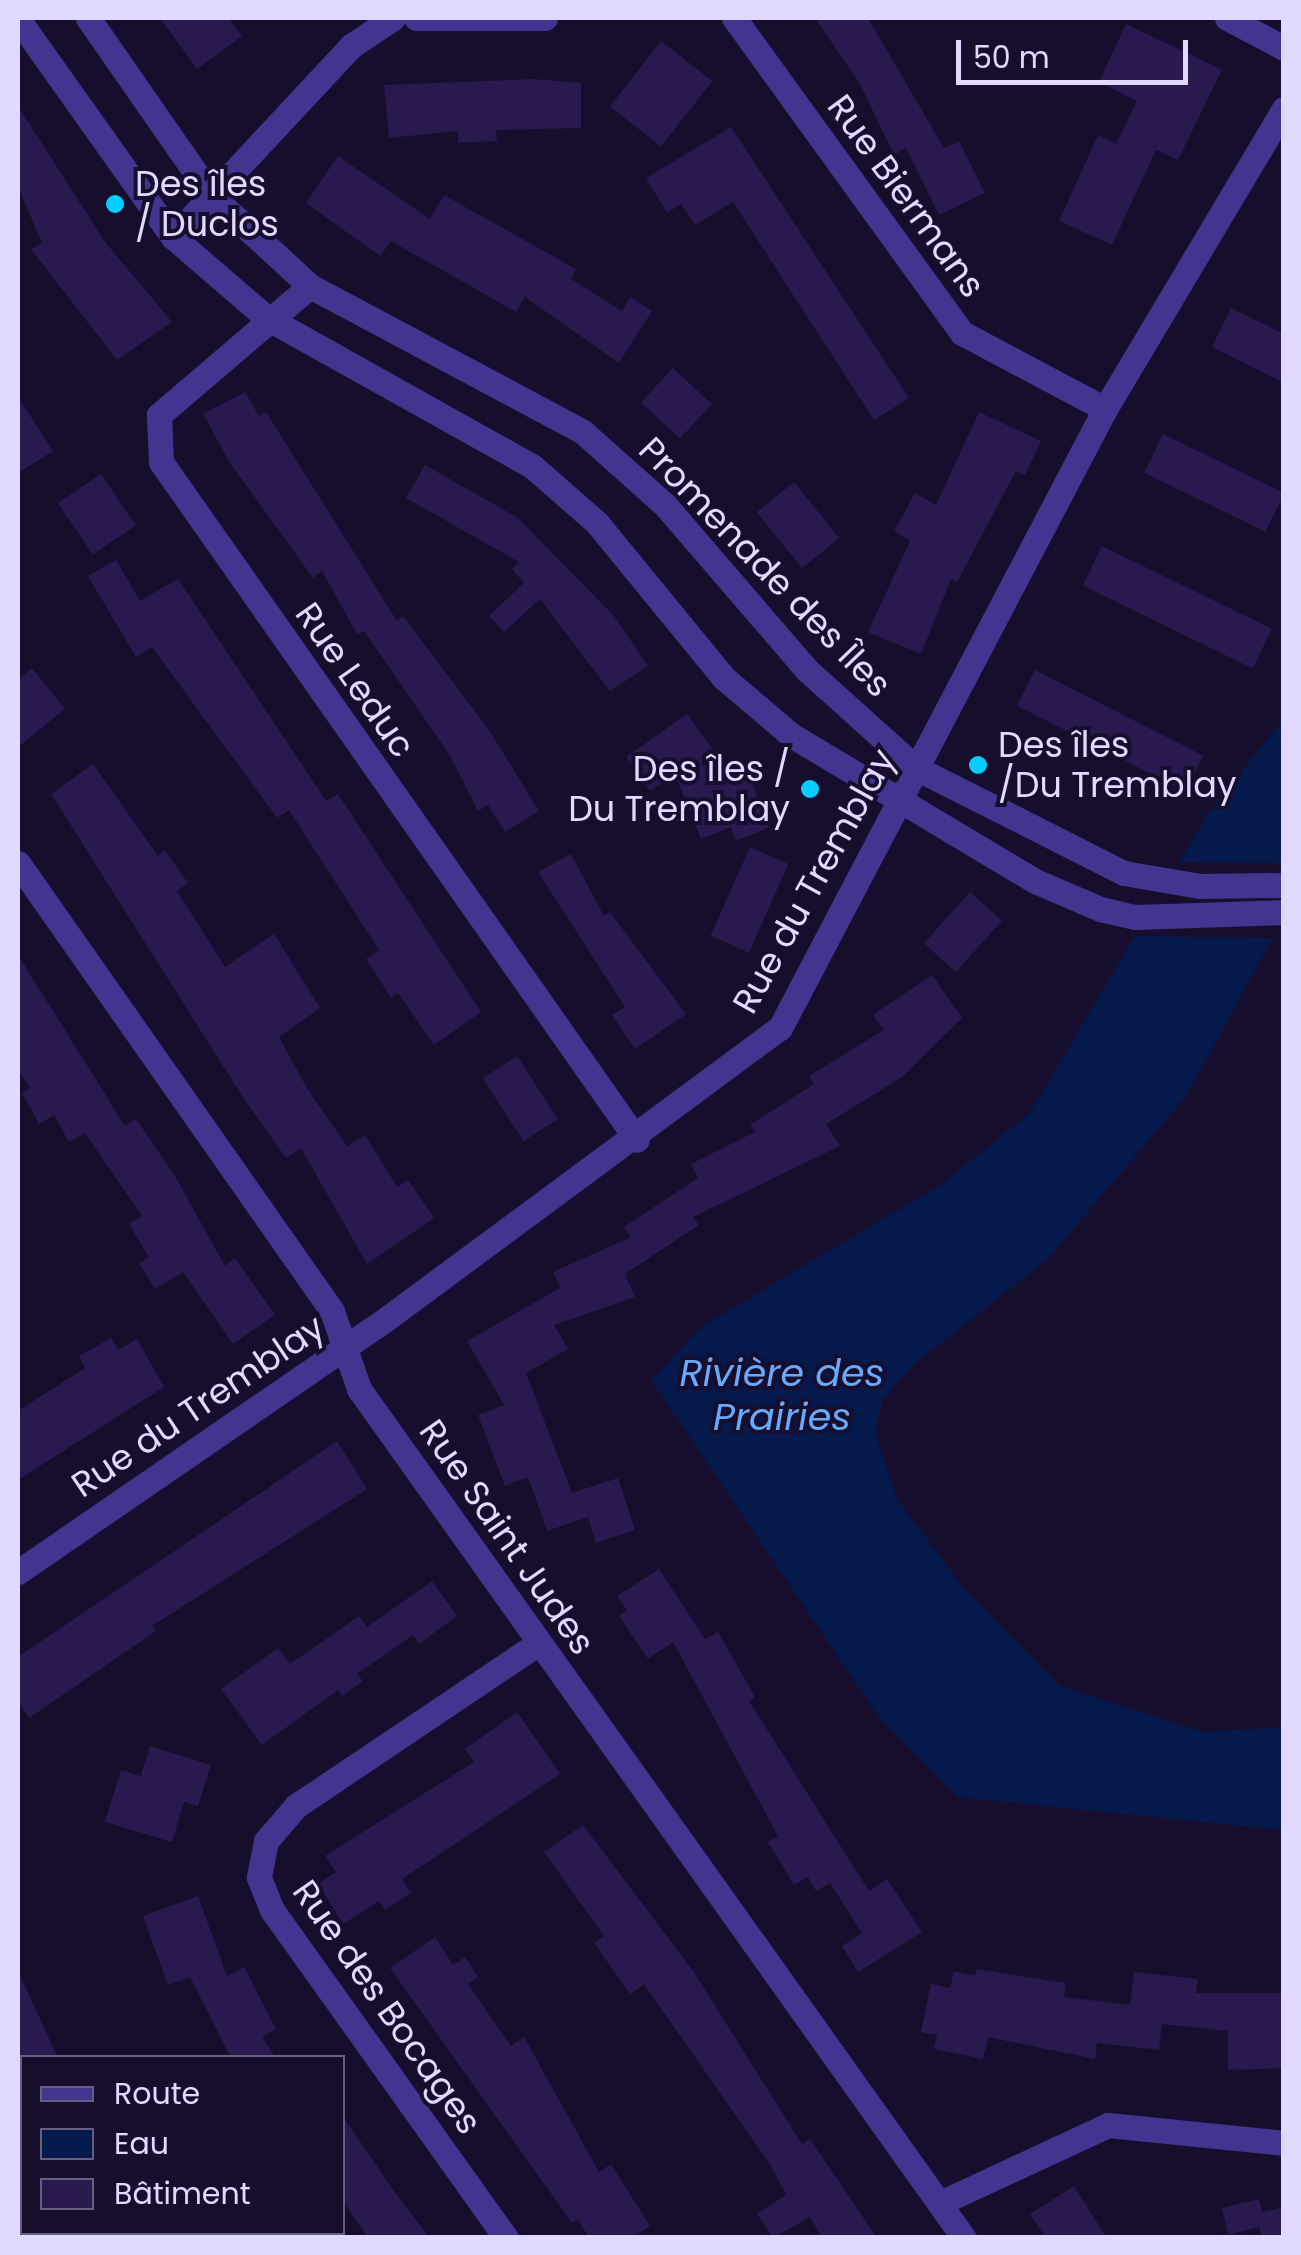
<!DOCTYPE html>
<meta charset="utf-8">
<style>
body{margin:0}
#map{position:relative;width:1301px;height:2255px;overflow:hidden;background:#160e2c;font-family:Poppins,sans-serif}
div>[style]{position:absolute}
[style*='--x']{left:calc(var(--x)*1px);top:calc(var(--y)*1px);width:calc(var(--w)*1px);rotate:calc(var(--a)*1deg)}
.water>*{inset:0;background:#06194d}
.pier>*{inset:0;background:#160e2c}
.building>*{inset:0;background:#29194e;transform-origin:0 0}
.street>*{height:25px;margin:-12.5px;padding:0 12.5px;transform-origin:12.5px;border-radius:12.5px;background:#42358f}
.dots>*{width:28px;height:28px;translate:-50% -50%;box-sizing:border-box;border:5px solid #160e2c;border-radius:50%}
span{translate:-50% -50%;white-space:nowrap;text-align:center;line-height:1.15;-webkit-text-stroke:8px #160e2c;paint-order:stroke}
.poi-label{font-size:35px;color:#e1d9ff}
.left{translate:0 -50%;text-align:left}
.right{translate:-100% -50%;text-align:right}
.street-label{font-size:35px;color:#e1d9ff}
.water-label{font-size:38px;color:#67a9ff;font-style:italic}
.frame{position:absolute;inset:0;border:20px solid #e1d9ff;pointer-events:none}
.legend{position:absolute;left:20px;top:2055px;width:325px;height:180px;box-sizing:border-box;background:#160e2c;border:2px solid #675f80;margin:0;padding:12px 18px;list-style:none;font-size:30px;color:#e1d9ff}
.legend li{display:flex;align-items:center;gap:20px;height:50px}
.legend b{width:50px;border:2px solid #675f80}
.scale{position:absolute;left:956px;top:40px;width:232px;height:45px;box-sizing:border-box;border:5px solid #e1d9ff;border-top:0;padding-left:12px;font-size:30px;line-height:35px;white-space:nowrap;color:#e1d9ff;-webkit-text-stroke:8px #160e2c;paint-order:stroke}
</style>
<div id="map">
<div class="water">
<div style="clip-path:polygon(1283px 719px,1283px 919px,1187px 1095px,1047px 1260px,914px 1364px,882px 1401px,875px 1433px,897px 1499px,966px 1591px,1060px 1686px,1204px 1732px,1283px 1727px,1283px 1830px,958px 1797px,879px 1717px,651px 1380px,704px 1325px,942px 1184px,1030px 1113px,1207px 815px)"></div>
</div>
<div class="pier">
<div style="clip-path:polygon(1173px 862px,1283px 863px,1278px 938px,1129px 936px)"></div>
</div>
<div class="building">
<div style="clip-path:polygon(160px 18px,228px 18px,242px 36px,197px 69px)"></div>
<div style="clip-path:polygon(815px 18px,868px 18px,944px 148px,959px 141px,985px 193px,939px 215px,906px 148px,894px 155px,860px 84px)"></div>
<div style="clip-path:polygon(1126px 24px,1222px 70px,1178px 160px,1156px 150px,1112px 245px,1059px 221px,1098px 135px,1116px 144px,1137px 101px,1099px 82px)"></div>
<div style="left:661px;top:41px;width:65px;height:83px;rotate:38deg"></div>
<div style="clip-path:polygon(534px 79px,581px 83px,581px 128px,496px 130px,497px 141px,458px 143px,458px 131px,389px 138px,384px 85px)"></div>
<div style="clip-path:polygon(18px 106px,105px 242px,172px 322px,117px 360px,31px 249px,42px 243px,18px 187px)"></div>
<div style="clip-path:polygon(731px 127px,909px 398px,874px 420px,733px 202px,695px 225px,681px 204px,667px 213px,646px 178px)"></div>
<div style="clip-path:polygon(338px 156px,430px 219px,444px 195px,576px 269px,571px 279px,622px 311px,630px 297px,652px 311px,619px 363px,525px 297px,516px 312px,391px 241px,380px 256px,306px 203px)"></div>
<div style="clip-path:polygon(1231px 308px,1284px 334px,1284px 383px,1212px 347px)"></div>
<div style="left:673px;top:368px;width:53px;height:47px;rotate:43deg"></div>
<div style="clip-path:polygon(245px 392px,259px 416px,266px 412px,397px 621px,403px 616px,489px 730px,539px 811px,505px 832px,488px 805px,478px 811px,449px 754px,364px 631px,357px 634px,322px 571px,313px 578px,230px 463px,203px 414px)"></div>
<div style="clip-path:polygon(18px 397px,53px 451px,18px 473px)"></div>
<div style="clip-path:polygon(979px 412px,1041px 441px,1025px 475px,1016px 471px,957px 582px,951px 579px,921px 654px,868px 632px,910px 541px,894px 531px,915px 493px,936px 505px)"></div>
<div style="left:1163px;top:434px;width:135px;height:43px;rotate:26deg"></div>
<div style="clip-path:polygon(425px 465px,518px 518px,614px 616px,648px 666px,610px 691px,540px 599px,504px 632px,489px 616px,524px 583px,512px 569px,519px 562px,406px 498px)"></div>
<div style="left:101px;top:474px;width:62px;height:52px;rotate:56deg"></div>
<div style="left:794px;top:482px;width:72px;height:48px;rotate:51deg"></div>
<div style="left:1102px;top:546px;width:189px;height:44px;rotate:26deg"></div>
<div style="clip-path:polygon(116px 560px,140px 601px,178px 579px,326px 801px,338px 794px,481px 1012px,434px 1045px,398px 993px,391px 998px,366px 959px,379px 950px,289px 810px,277px 818px,152px 647px,136px 657px,88px 576px)"></div>
<div style="clip-path:polygon(32px 668px,65px 709px,18px 747px,18px 680px)"></div>
<div style="left:1035px;top:670px;width:189px;height:40px;rotate:27deg"></div>
<div style="clip-path:polygon(687px 714px,736px 782px,749px 776px,770px 827px,736px 841px,731px 827px,701px 839px,675px 774px,650px 791px,626px 757px)"></div>
<div style="clip-path:polygon(93px 764px,158px 856px,165px 850px,188px 883px,177px 891px,225px 967px,274px 934px,320px 1008px,279px 1037px,308px 1090px,347px 1146px,365px 1135px,397px 1187px,408px 1180px,434px 1218px,367px 1264px,301px 1148px,286px 1158px,244px 1099px,51px 794px)"></div>
<div style="left:750px;top:847px;width:42px;height:97px;rotate:24deg"></div>
<div style="clip-path:polygon(571px 854px,604px 916px,610px 912px,686px 1014px,635px 1049px,612px 1015px,625px 1007px,538px 872px)"></div>
<div style="left:970px;top:892px;width:43px;height:69px;rotate:42deg"></div>
<div style="clip-path:polygon(18px 955px,125px 1126px,136px 1119px,175px 1176px,225px 1266px,235px 1258px,275px 1315px,233px 1344px,183px 1272px,155px 1289px,139px 1264px,149px 1257px,129px 1224px,142px 1216px,85px 1133px,69px 1142px,54px 1115px,39px 1124px,22px 1093px,30px 1088px,18px 1070px)"></div>
<div style="clip-path:polygon(932px 975px,962px 1018px,902px 1077px,826px 1124px,840px 1146px,693px 1217px,699px 1225px,625px 1274px,635px 1297px,554px 1325px,568px 1349px,526px 1373px,572px 1493px,618px 1478px,635px 1530px,596px 1543px,588px 1517px,547px 1531px,528px 1477px,505px 1486px,478px 1415px,504px 1405px,467px 1341px,560px 1288px,553px 1272px,631px 1237px,624px 1227px,698px 1178px,691px 1164px,755px 1132px,750px 1125px,814px 1084px,809px 1076px,884px 1030px,873px 1015px)"></div>
<div style="left:517px;top:1056px;width:75px;height:41px;rotate:57deg"></div>
<div style="clip-path:polygon(111px 1338px,118px 1350px,137px 1339px,164px 1387px,18px 1480px,18px 1411px,85px 1368px,79px 1356px)"></div>
<div style="clip-path:polygon(337px 1441px,367px 1489px,152px 1626px,156px 1631px,29px 1718px,18px 1701px,18px 1657px)"></div>
<div style="clip-path:polygon(659px 1569px,705px 1639px,718px 1632px,755px 1697px,749px 1701px,869px 1891px,887px 1879px,922px 1932px,858px 1972px,842px 1946px,862px 1933px,830px 1883px,816px 1891px,808px 1877px,794px 1885px,768px 1842px,778px 1836px,673px 1642px,648px 1659px,619px 1616px,627px 1610px,617px 1596px)"></div>
<div style="clip-path:polygon(432px 1581px,457px 1616px,419px 1644px,413px 1635px,357px 1674px,363px 1681px,342px 1696px,338px 1690px,262px 1745px,221px 1689px,278px 1648px,290px 1664px,359px 1616px,367px 1627px)"></div>
<div style="clip-path:polygon(517px 1712px,560px 1774px,402px 1879px,411px 1893px,385px 1910px,379px 1901px,343px 1924px,318px 1884px,336px 1872px,325px 1856px,474px 1762px,465px 1749px)"></div>
<div style="clip-path:polygon(150px 1746px,211px 1765px,198px 1806px,184px 1802px,172px 1842px,105px 1822px,121px 1770px,141px 1776px)"></div>
<div style="clip-path:polygon(583px 1825px,693px 1971px,802px 2144px,810px 2139px,877px 2238px,822px 2238px,810px 2217px,773px 2238px,757px 2214px,786px 2195px,771px 2166px,644px 1984px,630px 1994px,594px 1943px,604px 1936px,544px 1852px)"></div>
<div style="clip-path:polygon(198px 1896px,227px 1976px,244px 1967px,276px 2029px,262px 2037px,276px 2058px,231px 2058px,190px 1977px,168px 1985px,143px 1916px)"></div>
<div style="clip-path:polygon(435px 1937px,453px 1965px,465px 1957px,478px 1977px,468px 1984px,490px 2016px,511px 2046px,524px 2037px,599px 2172px,611px 2164px,650px 2226px,631px 2238px,589px 2238px,578px 2219px,572px 2223px,390px 1968px)"></div>
<div style="clip-path:polygon(977px 1969px,1066px 1983px,1064px 1997px,1130px 2005px,1134px 1972px,1198px 1979px,1196px 1993px,1284px 1993px,1284px 2068px,1228px 2070px,1228px 2031px,1162px 2024px,1159px 2050px,1097px 2043px,1095px 2059px,988px 2037px,983px 2059px,934px 2049px,937px 2035px,921px 2032px,931px 1984px,950px 1988px,954px 1971px,975px 1976px)"></div>
<div style="clip-path:polygon(18px 1971px,58px 2058px,18px 2058px)"></div>
<div style="clip-path:polygon(342px 2115px,396px 2194px,430px 2238px,368px 2238px,342px 2199px)"></div>
<div style="clip-path:polygon(1074px 2186px,1107px 2238px,1046px 2238px,1030px 2214px)"></div>
<div style="clip-path:polygon(1259px 2199px,1262px 2212px,1284px 2207px,1284px 2238px,1262px 2238px,1259px 2227px,1228px 2235px,1222px 2208px)"></div>
</div>
<div class="street">
<div style="--x:88;--y:18;--w:216;--a:55.2"></div>
<div style="--x:211;--y:195;--w:134;--a:42.6"></div>
<div style="--x:310;--y:286;--w:310;--a:28.1"></div>
<div style="--x:583;--y:432;--w:110;--a:41.7"></div>
<div style="--x:665;--y:505;--w:218;--a:49.3"></div>
<div style="--x:807;--y:670;--w:147;--a:42"></div>
<div style="--x:916;--y:768;--w:233;--a:26.8"></div>
<div style="--x:1124;--y:873;--w:76;--a:9.8"></div>
<div style="--x:1199;--y:886;--w:85;--a:-0.7"></div>
<div style="--x:416;--y:18;--w:129;--a:0"></div>
<div style="--x:734;--y:18;--w:389;--a:54.1"></div>
<div style="--x:962;--y:333;--w:162;--a:28"></div>
<div style="--x:1227;--y:18;--w:64;--a:27.8"></div>
<div style="--x:18;--y:19;--w:267;--a:54.6"></div>
<div style="--x:173;--y:237;--w:124;--a:40.8"></div>
<div style="--x:267;--y:318;--w:304;--a:29.2"></div>
<div style="--x:532;--y:466;--w:86;--a:41.2"></div>
<div style="--x:597;--y:523;--w:200;--a:50.7"></div>
<div style="--x:724;--y:678;--w:88;--a:40.4"></div>
<div style="--x:791;--y:735;--w:284;--a:30.9"></div>
<div style="--x:1035;--y:881;--w:71;--a:23.3"></div>
<div style="--x:1100;--y:909;--w:36;--a:13"></div>
<div style="--x:1135;--y:917;--w:149;--a:-1.9"></div>
<div style="--x:173;--y:237;--w:261;--a:-47"></div>
<div style="--x:351;--y:46;--w:50;--a:-33.7"></div>
<div style="--x:310;--y:286;--w:199;--a:139.5"></div>
<div style="--x:159;--y:415;--w:47;--a:87.6"></div>
<div style="--x:161;--y:462;--w:828;--a:54.93"></div>
<div style="--x:18;--y:863;--w:547;--a:54.97"></div>
<div style="--x:332;--y:1311;--w:83;--a:70.9"></div>
<div style="--x:359;--y:1389;--w:1043;--a:54.53"></div>
<div style="--x:18;--y:1572;--w:437;--a:-34.5"></div>
<div style="--x:378;--y:1325;--w:500;--a:-36.5"></div>
<div style="--x:780;--y:1028;--w:699;--a:-62.3"></div>
<div style="--x:1105;--y:409;--w:349;--a:-59.2"></div>
<div style="--x:18;--y:2175;--w:8;--a:60"></div>
<div style="--x:940;--y:2203;--w:185;--a:-24.9"></div>
<div style="--x:1108;--y:2125;--w:177;--a:5.8"></div>
<div style="--x:58;--y:2232;--w:7;--a:56"></div>
<div style="--x:506;--y:2238;--w:403;--a:-125.5"></div>
<div style="--x:272;--y:1910;--w:35;--a:-112"></div>
<div style="--x:259;--y:1877;--w:37;--a:-79"></div>
<div style="--x:266;--y:1841;--w:46;--a:-49.4"></div>
<div style="--x:296;--y:1806;--w:293;--a:-33.9"></div>
</div>
<div class="dots">
<div style="left:115px;top:204px;background:#05cdff"></div>
<div style="left:978px;top:765px;background:#05cdff"></div>
<div style="left:810px;top:789px;background:#05cdff"></div>
</div>
<div class="poi-label">
<span class="left" style="left:135px;top:204px">Des îles<br>/ Duclos</span>
<span class="left" style="left:998px;top:765px">Des îles<br>/Du Tremblay</span>
<span class="right" style="left:790px;top:789px">Des îles /<br>Du Tremblay</span>
</div>
<div class="street-label">
<span style="left:906px;top:196px;rotate:54deg">Rue Biermans</span>
<span style="left:765px;top:567px;rotate:46deg">Promenade des Îles</span>
<span style="left:355px;top:680px;rotate:55deg">Rue Leduc</span>
<span style="left:814px;top:881px;rotate:-61deg">Rue du Tremblay</span>
<span style="left:198px;top:1406px;rotate:-34deg">Rue du Tremblay</span>
<span style="left:507px;top:1537px;rotate:55deg">Rue Saint Judes</span>
<span style="left:387px;top:2007px;rotate:55deg">Rue des Bocages</span>
</div>
<div class="water-label">
<span style="left:782px;top:1395px">Rivière des<br>Prairies</span>
</div>
<div class="frame"></div>
<ul class="legend">
<li><b style="height:12px;background:#42358f"></b>Route</li>
<li><b style="height:28px;background:#06194d"></b>Eau</li>
<li><b style="height:28px;background:#29194e"></b>Bâtiment</li>
</ul>
<div class="scale">50 m</div>
</div>
